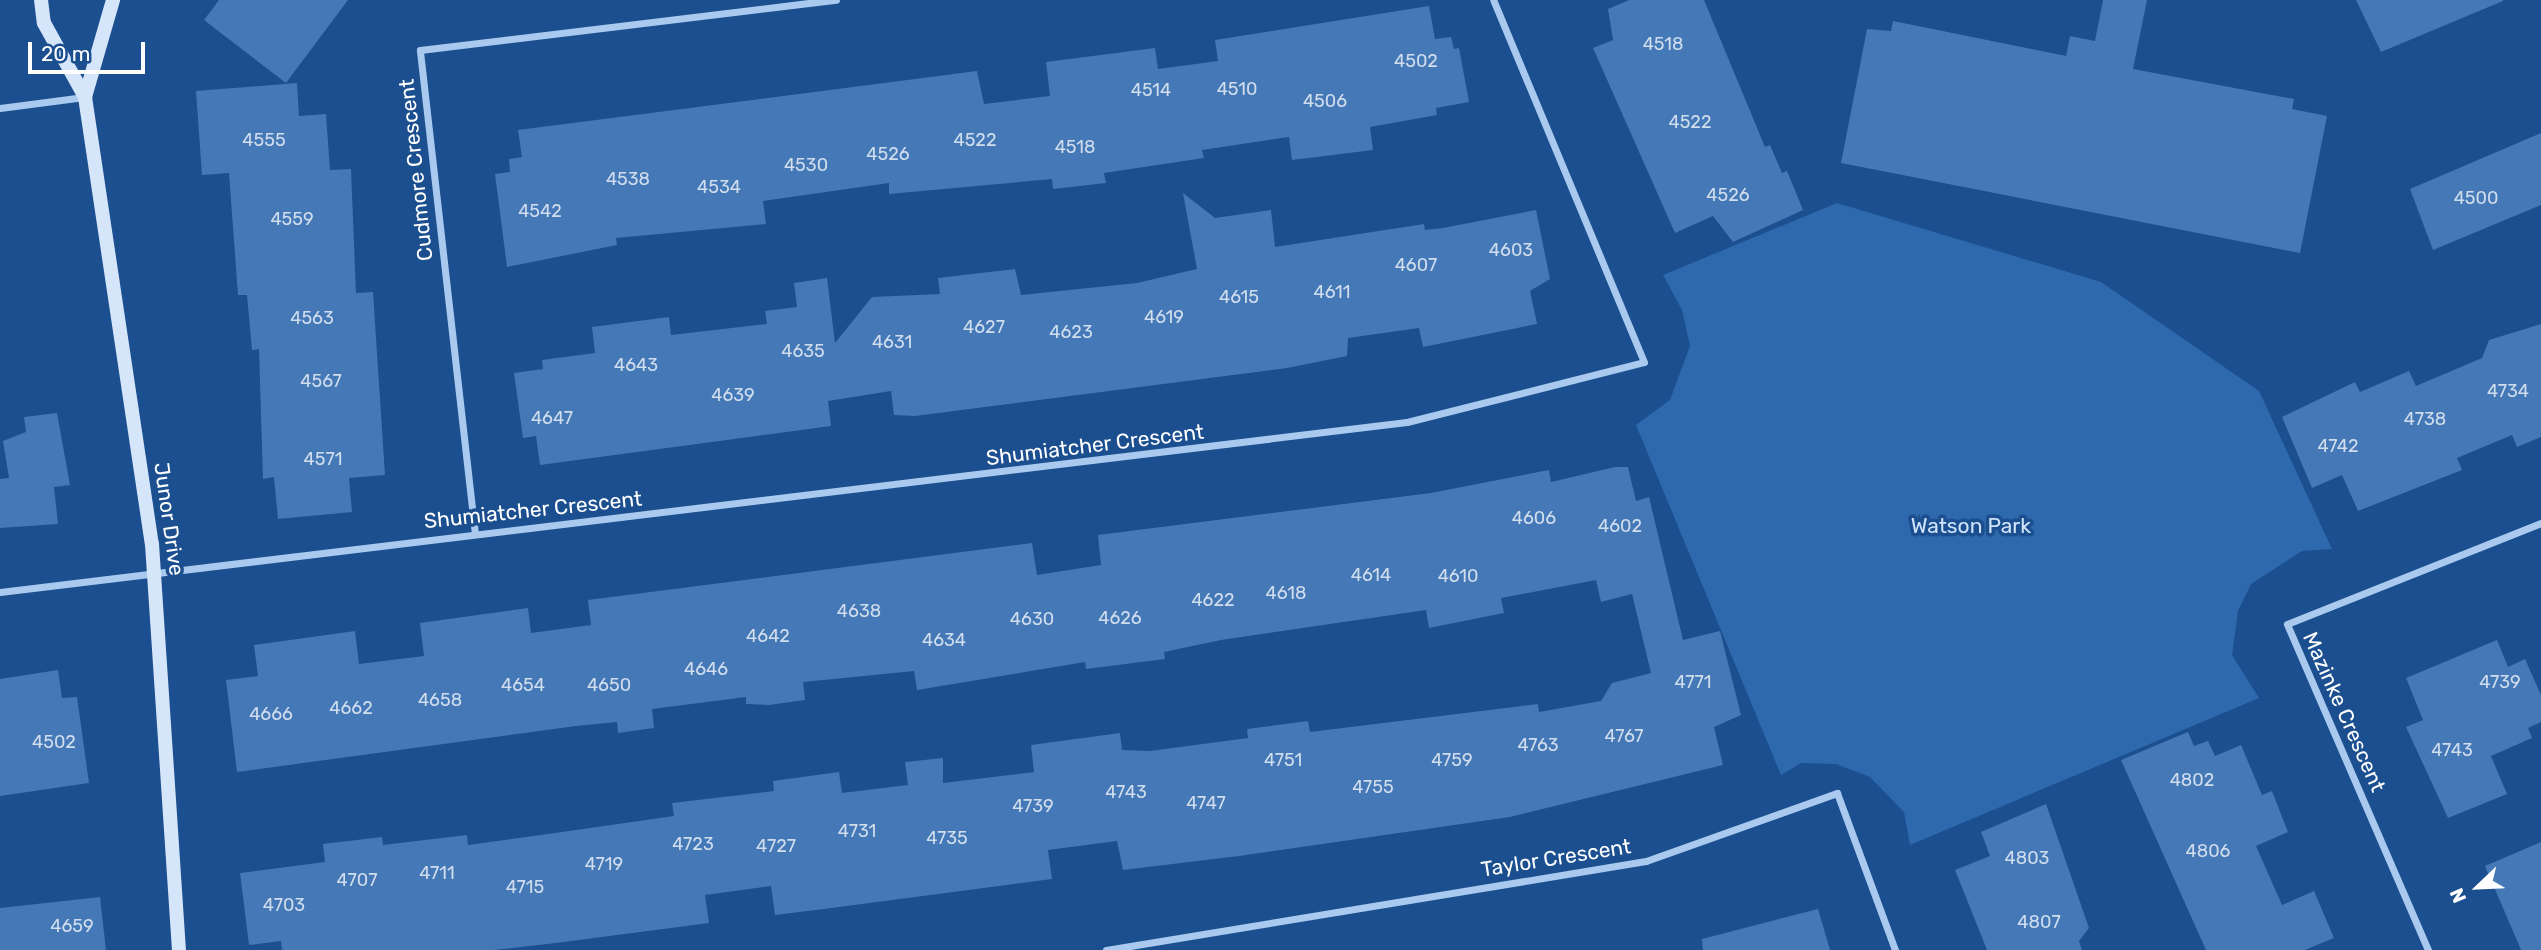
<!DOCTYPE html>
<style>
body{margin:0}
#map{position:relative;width:2541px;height:950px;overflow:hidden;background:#1b4f8f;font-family:Rubik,sans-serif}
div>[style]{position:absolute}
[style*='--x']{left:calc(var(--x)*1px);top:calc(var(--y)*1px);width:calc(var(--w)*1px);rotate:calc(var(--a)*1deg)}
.green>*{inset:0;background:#2e69ad}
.building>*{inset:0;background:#4478b7}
.street>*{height:7px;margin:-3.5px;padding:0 3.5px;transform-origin:3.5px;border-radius:3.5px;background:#a9c9ee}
.secondary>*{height:14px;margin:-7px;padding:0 7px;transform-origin:7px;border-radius:7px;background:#d6e6fa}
span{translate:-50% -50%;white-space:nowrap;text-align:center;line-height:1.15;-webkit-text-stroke:7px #1b4f8f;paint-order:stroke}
.number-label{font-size:18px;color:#d0dded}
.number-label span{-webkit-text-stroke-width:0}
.street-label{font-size:21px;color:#fff}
.park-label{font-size:21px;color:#cfe3fa}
.north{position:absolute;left:2443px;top:852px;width:70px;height:70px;-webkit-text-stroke:5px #1b4f8f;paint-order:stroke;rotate:247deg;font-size:19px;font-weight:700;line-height:28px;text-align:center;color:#fff}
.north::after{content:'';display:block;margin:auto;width:24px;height:32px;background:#fff;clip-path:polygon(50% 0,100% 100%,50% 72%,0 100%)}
.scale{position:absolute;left:28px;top:42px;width:117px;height:32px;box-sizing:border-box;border:4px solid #fff;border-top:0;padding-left:9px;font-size:21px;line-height:24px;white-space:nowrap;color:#fff;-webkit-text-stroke:5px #1b4f8f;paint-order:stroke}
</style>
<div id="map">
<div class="green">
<div style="clip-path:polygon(1837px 203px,2101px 282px,2259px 391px,2332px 549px,2302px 551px,2251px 584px,2238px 611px,2232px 655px,2259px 698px,1910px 845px,1904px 812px,1870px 777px,1836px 764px,1801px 763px,1781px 775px,1636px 425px,1670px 400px,1690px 346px,1682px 310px,1663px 275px)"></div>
</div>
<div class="building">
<div style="clip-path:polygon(219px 0,348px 0,286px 83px,204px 20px)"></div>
<div style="clip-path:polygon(1629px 0,1704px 0,1765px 147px,1770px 145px,1782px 173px,1787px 171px,1803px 210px,1733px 242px,1713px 216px,1675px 233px,1593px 48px,1613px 40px,1608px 9px)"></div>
<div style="clip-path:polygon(2103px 0,2147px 0,2133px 69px,2294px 99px,2292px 109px,2327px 116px,2300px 253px,1841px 163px,1867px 29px,1891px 31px,1893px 21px,2066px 56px,2070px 36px,2095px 41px)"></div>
<div style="clip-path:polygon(2356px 0,2503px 0,2503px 1px,2381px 52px)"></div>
<div style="clip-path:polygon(1429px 6px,1435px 39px,1451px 37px,1454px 49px,1459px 48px,1469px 102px,1436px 108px,1437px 115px,1370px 127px,1373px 150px,1292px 160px,1289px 137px,1202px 150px,1204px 158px,1104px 173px,1106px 183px,1053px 189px,1052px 179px,889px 194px,889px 183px,763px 201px,766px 224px,616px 238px,617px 245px,507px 267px,495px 174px,510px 172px,509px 159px,522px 157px,518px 130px,977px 71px,984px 104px,1050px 96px,1046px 62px,1155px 48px,1158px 69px,1218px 61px,1215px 40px)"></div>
<div style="clip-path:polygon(297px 83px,299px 116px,326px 114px,330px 170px,351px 169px,356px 293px,373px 292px,385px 475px,349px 478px,352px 512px,278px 519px,274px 477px,263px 479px,259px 349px,252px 350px,247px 295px,238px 295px,229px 173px,202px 175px,196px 91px)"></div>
<div style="clip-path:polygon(2541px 133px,2541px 205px,2433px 250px,2410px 189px)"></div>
<div style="clip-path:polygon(1183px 193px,1215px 218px,1271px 210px,1275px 247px,1424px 224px,1425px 230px,1443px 228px,1536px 210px,1550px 279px,1530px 291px,1537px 324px,1423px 347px,1419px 328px,1348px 338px,1347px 356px,1287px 368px,915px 416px,894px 415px,891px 391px,828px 401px,831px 426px,540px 465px,536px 436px,523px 438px,514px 373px,543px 369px,542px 360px,595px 353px,592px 327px,669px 317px,671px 335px,767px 324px,765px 311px,797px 307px,794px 283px,827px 278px,835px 343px,872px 297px,940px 294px,938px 278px,1015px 269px,1021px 295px,1137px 283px,1197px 269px)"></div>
<div style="clip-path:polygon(2541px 324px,2541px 437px,2517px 447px,2512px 435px,2457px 458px,2462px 470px,2358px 511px,2342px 475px,2312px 488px,2282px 417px,2355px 382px,2360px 392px,2409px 371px,2416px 386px,2482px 358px,2489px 340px)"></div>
<div style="clip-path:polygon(57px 413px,70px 485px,54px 487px,58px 524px,0 528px,0 479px,9px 478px,3px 441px,26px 432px,24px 417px)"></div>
<div style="clip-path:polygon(1615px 467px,1628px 467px,1636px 501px,1649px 497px,1683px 640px,1720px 631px,1741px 715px,1714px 727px,1723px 765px,1510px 817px,1239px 856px,1123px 870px,1117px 841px,1048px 850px,1052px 879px,824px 909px,775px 915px,771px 886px,705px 895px,709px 923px,556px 943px,494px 950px,282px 950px,281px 941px,249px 945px,240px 873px,325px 862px,323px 844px,382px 837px,383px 845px,467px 835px,468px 845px,562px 832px,674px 816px,672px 803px,774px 791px,773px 781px,839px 772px,842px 793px,908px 785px,905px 762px,943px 758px,943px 783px,1034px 772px,1031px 745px,1120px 733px,1122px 750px,1150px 751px,1248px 738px,1247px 729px,1308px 721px,1310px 732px,1538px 704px,1539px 712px,1601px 701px,1612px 683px,1651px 673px,1632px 594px,1601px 602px,1596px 580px,1501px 598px,1504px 613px,1429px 628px,1426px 610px,1221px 640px,1164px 652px,1165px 659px,1086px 669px,1085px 662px,917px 690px,914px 671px,803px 682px,805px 700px,769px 705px,746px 704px,746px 697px,652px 709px,654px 728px,618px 733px,617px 722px,576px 726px,237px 772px,226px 680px,258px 676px,254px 645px,355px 631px,359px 664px,424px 656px,420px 623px,528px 608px,531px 633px,591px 625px,588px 600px,1032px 543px,1037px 575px,1101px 565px,1098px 535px,1431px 493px,1549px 470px,1551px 482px)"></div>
<div style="clip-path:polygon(2497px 640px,2508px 667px,2525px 659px,2541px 695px,2541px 722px,2528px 728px,2532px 738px,2491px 756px,2507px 794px,2448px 818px,2406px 727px,2423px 720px,2406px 678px)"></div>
<div style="clip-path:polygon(58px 670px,62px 698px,77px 697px,89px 783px,0 796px,0 679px)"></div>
<div style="clip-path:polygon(2188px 732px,2194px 746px,2208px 741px,2215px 756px,2241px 745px,2262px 795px,2272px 791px,2288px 832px,2256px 846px,2282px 905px,2314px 891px,2334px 938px,2305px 950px,2206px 950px,2121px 760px)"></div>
<div style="clip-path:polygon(2046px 804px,2089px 928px,2079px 941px,2082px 950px,1987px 950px,1955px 870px,1990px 856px,1981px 832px)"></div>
<div style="clip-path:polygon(2541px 842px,2541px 950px,2521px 950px,2485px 866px)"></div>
<div style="clip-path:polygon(100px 897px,106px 950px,0 950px,0 908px)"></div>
<div style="clip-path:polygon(1818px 909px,1830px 950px,1703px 950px,1702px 939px)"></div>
</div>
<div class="street">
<div style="--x:0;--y:108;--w:85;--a:-7.5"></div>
<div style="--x:475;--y:534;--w:487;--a:-96.5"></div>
<div style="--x:420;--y:50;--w:419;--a:-6.9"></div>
<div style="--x:0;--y:592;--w:1417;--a:-6.89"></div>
<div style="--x:1407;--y:422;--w:244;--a:-14.2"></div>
<div style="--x:1644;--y:362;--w:392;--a:-112.6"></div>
<div style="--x:1106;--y:950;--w:547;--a:-9.36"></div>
<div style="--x:1646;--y:861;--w:203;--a:-19.6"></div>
<div style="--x:1837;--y:793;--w:167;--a:69.7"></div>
<div style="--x:2428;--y:950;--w:355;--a:-113.4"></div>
<div style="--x:2287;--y:624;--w:273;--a:-21.7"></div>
</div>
<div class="secondary">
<div style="--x:41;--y:0;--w:23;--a:83"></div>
<div style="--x:44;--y:23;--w:85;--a:61"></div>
<div style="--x:85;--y:97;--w:452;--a:81.5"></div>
<div style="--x:152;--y:544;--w:407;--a:86.2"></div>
<div style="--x:85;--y:97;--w:101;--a:-73.9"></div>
</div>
<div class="number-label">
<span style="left:1663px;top:44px">4518</span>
<span style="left:1416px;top:61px">4502</span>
<span style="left:1237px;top:89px">4510</span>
<span style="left:1151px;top:90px">4514</span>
<span style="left:1325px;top:101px">4506</span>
<span style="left:1690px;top:122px">4522</span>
<span style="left:264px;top:140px">4555</span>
<span style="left:975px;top:140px">4522</span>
<span style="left:1075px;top:147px">4518</span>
<span style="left:888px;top:154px">4526</span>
<span style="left:806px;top:165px">4530</span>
<span style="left:628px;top:179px">4538</span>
<span style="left:719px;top:187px">4534</span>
<span style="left:1728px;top:195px">4526</span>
<span style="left:2476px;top:198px">4500</span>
<span style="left:540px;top:211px">4542</span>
<span style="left:292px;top:219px">4559</span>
<span style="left:1511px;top:250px">4603</span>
<span style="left:1416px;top:265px">4607</span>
<span style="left:1332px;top:292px">4611</span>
<span style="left:1239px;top:297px">4615</span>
<span style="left:1164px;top:317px">4619</span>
<span style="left:312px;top:318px">4563</span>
<span style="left:984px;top:327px">4627</span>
<span style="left:1071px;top:332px">4623</span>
<span style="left:892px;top:342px">4631</span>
<span style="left:803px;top:351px">4635</span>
<span style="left:636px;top:365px">4643</span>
<span style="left:321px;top:381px">4567</span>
<span style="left:2508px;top:391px">4734</span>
<span style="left:733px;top:395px">4639</span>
<span style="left:552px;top:418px">4647</span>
<span style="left:2425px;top:419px">4738</span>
<span style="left:2338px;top:446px">4742</span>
<span style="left:323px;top:459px">4571</span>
<span style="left:1534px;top:518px">4606</span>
<span style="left:1620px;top:526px">4602</span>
<span style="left:1371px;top:575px">4614</span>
<span style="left:1458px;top:576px">4610</span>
<span style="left:1286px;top:593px">4618</span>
<span style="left:1213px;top:600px">4622</span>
<span style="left:859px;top:611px">4638</span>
<span style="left:1120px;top:618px">4626</span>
<span style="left:1032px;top:619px">4630</span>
<span style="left:768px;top:636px">4642</span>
<span style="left:944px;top:640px">4634</span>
<span style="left:706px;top:669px">4646</span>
<span style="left:1693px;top:682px">4771</span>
<span style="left:2500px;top:682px">4739</span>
<span style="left:523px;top:685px">4654</span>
<span style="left:609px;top:685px">4650</span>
<span style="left:440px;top:700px">4658</span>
<span style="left:351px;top:708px">4662</span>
<span style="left:271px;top:714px">4666</span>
<span style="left:1624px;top:736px">4767</span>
<span style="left:54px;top:742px">4502</span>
<span style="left:1538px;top:745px">4763</span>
<span style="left:2452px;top:750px">4743</span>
<span style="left:1283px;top:760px">4751</span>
<span style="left:1452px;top:760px">4759</span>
<span style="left:2192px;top:780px">4802</span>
<span style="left:1373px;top:787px">4755</span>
<span style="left:1126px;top:792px">4743</span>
<span style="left:1206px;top:803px">4747</span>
<span style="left:1033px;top:806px">4739</span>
<span style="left:857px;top:831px">4731</span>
<span style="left:947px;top:838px">4735</span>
<span style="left:693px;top:844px">4723</span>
<span style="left:776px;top:846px">4727</span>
<span style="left:2208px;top:851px">4806</span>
<span style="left:2027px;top:858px">4803</span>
<span style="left:604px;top:864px">4719</span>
<span style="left:437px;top:873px">4711</span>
<span style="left:357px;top:880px">4707</span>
<span style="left:525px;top:887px">4715</span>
<span style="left:284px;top:905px">4703</span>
<span style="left:2039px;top:922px">4807</span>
<span style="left:72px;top:926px">4659</span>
</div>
<div class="street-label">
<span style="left:416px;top:170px;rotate:-96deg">Cudmore Crescent</span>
<span style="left:1095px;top:445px;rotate:-7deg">Shumiatcher Crescent</span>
<span style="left:533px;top:510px;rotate:-6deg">Shumiatcher Crescent</span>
<span style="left:169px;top:519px;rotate:82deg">Junor Drive</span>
<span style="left:2344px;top:712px;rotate:66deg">Mazinke Crescent</span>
<span style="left:1556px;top:858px;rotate:-9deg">Taylor Crescent</span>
</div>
<div class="park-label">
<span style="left:1971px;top:526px">Watson Park</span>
</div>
<div class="north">N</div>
<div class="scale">20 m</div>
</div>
